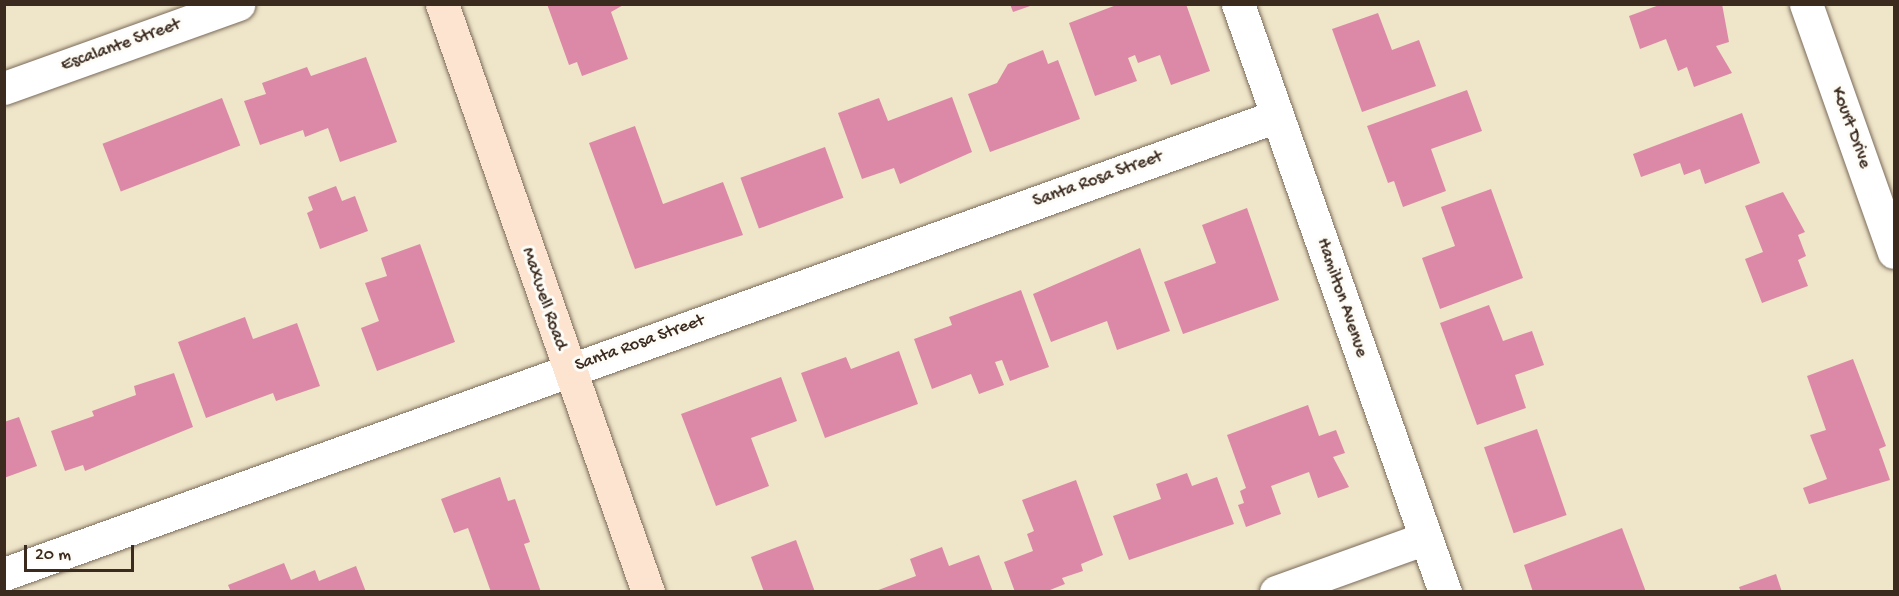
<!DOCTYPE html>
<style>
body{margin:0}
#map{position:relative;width:1899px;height:596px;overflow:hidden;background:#efe5c9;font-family:"Gochi Hand",sans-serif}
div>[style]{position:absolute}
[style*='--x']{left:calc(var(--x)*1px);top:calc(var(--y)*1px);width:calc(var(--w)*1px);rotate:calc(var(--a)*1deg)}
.building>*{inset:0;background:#dc89a8;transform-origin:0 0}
.roads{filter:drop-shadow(0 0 2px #7a6b5a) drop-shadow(0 0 2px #7a6b5a)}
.minor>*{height:33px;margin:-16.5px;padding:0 16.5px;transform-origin:16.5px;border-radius:16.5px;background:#fff}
.secondary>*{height:33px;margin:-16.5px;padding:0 16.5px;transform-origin:16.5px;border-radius:16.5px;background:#fde4d1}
span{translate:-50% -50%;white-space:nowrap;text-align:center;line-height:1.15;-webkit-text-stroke:6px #fdfcf7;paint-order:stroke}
.street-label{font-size:18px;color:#3b2a1e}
.frame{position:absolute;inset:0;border:6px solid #3b2a1e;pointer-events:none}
.scale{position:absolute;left:24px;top:545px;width:110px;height:27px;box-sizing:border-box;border:3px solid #3b2a1e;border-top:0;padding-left:8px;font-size:18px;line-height:21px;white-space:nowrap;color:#3b2a1e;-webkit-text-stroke:4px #fdfcf7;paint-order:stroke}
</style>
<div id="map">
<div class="building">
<div style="clip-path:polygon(547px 4px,625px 4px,611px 12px,628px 59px,582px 76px,577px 62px,569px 65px)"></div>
<div style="clip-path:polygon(1010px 4px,1033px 4px,1033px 5px,1013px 12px)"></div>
<div style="clip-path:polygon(1119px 4px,1186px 4px,1210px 71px,1171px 85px,1160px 55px,1138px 63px,1135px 55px,1128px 58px,1137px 81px,1095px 96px,1069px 23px)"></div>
<div style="clip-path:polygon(1662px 4px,1722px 4px,1729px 42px,1716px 46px,1732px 73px,1694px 87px,1687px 67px,1678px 71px,1666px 39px,1640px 49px,1629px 16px)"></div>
<div style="clip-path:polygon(1378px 13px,1392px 50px,1419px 40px,1436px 86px,1362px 112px,1332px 29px)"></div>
<div style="clip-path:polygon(1043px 50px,1048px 64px,1058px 60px,1080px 119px,990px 152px,968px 94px,997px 83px,1008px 64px)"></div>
<div style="clip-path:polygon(366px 57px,397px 142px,340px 162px,328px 128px,305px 137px,303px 130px,260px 145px,244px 101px,266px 94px,262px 83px,307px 67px,311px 76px)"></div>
<div style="clip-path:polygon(1467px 90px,1482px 131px,1431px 149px,1446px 191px,1403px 207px,1394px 181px,1388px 183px,1367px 126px)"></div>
<div style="clip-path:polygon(952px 97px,972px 152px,900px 184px,894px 168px,862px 179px,838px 113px,879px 98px,888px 121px)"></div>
<div style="left:222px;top:98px;width:51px;height:128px;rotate:69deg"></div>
<div style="clip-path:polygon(1742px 113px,1760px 163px,1705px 184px,1700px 169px,1684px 175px,1680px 163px,1641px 177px,1633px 154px)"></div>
<div style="clip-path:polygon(635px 126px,663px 204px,723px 182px,743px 235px,635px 269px,589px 143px)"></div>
<div style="left:825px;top:147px;width:54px;height:90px;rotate:70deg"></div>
<div style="clip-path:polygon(336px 186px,342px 201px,355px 196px,368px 231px,320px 249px,307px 213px,313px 210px,308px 197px)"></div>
<div style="clip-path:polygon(1491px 189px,1523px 278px,1440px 309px,1422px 258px,1455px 246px,1441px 207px)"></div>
<div style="clip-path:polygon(1783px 192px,1805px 232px,1798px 235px,1806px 256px,1798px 260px,1808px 286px,1762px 303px,1745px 259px,1763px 252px,1745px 206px)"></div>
<div style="clip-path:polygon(1247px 208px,1279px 300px,1183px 334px,1164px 282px,1216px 263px,1202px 225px)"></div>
<div style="clip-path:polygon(420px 244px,455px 342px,377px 371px,361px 328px,379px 321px,365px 283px,387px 276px,381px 258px)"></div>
<div style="clip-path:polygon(1140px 248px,1170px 331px,1117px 350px,1107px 321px,1051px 342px,1033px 294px)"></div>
<div style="clip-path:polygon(1021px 290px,1049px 367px,1010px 381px,1002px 360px,995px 362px,1004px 385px,979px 394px,971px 374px,932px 389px,914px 339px,952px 325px,949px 317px)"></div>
<div style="clip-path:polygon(1489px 305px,1503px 341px,1532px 331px,1544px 365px,1515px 375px,1526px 408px,1477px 425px,1440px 323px)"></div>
<div style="clip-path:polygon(245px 317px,253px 339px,297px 323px,320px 386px,276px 401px,273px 393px,206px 418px,178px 342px)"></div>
<div style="clip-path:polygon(899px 351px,918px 404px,825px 438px,801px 373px,846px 357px,851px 369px)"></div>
<div style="clip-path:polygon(1853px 359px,1886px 446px,1879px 449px,1890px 480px,1809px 504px,1803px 488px,1827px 479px,1810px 435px,1826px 430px,1807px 376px)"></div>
<div style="clip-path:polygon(174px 373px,193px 427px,85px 471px,83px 465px,65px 471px,51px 431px,94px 416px,92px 411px,136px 395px,134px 386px)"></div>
<div style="clip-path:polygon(781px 377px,797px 421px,751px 438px,769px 486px,716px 506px,681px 414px)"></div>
<div style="clip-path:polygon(1308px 405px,1319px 436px,1336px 430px,1345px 453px,1333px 457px,1349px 487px,1318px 498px,1309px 472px,1271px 486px,1281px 514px,1246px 527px,1238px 505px,1244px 503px,1240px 491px,1246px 488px,1227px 435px)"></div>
<div style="clip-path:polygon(19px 417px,37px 466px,4px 478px,4px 422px)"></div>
<div style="left:1537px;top:429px;width:91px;height:56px;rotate:71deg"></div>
<div style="clip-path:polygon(1187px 473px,1192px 486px,1217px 477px,1234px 524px,1129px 560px,1113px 516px,1161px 499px,1156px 484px)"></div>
<div style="clip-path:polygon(500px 477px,508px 501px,515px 499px,530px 542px,524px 544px,541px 592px,491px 592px,468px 528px,454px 533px,441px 499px)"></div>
<div style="clip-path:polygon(1076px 480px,1103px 555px,1081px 564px,1083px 571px,1062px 578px,1065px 584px,1045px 592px,1015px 592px,1004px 562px,1033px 551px,1027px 534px,1034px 531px,1022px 500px)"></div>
<div style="clip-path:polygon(1622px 528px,1646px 592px,1533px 592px,1524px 565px)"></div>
<div style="clip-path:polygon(796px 540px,815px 592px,764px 592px,751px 557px)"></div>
<div style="clip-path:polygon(942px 547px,949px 566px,979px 555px,993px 592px,873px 592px,916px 576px,910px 559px)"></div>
<div style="clip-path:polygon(284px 563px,291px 580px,315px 570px,319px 581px,356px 566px,366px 592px,231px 592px,228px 585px)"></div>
<div style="clip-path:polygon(1776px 574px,1782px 592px,1741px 592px,1739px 587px)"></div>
</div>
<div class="roads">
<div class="minor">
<div style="--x:1238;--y:4;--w:623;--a:70.61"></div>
<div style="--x:1806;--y:4;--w:263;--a:70.5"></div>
<div style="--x:4;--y:88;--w:249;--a:-19.7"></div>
<div style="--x:4;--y:574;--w:1353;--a:-19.79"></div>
<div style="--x:1276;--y:592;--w:159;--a:-19.8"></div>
</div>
<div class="secondary">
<div style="--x:442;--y:4;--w:623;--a:70.69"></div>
</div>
</div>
<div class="street-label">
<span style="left:121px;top:46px;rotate:-20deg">Escalante Street</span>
<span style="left:1850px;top:128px;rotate:70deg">Kourt Drive</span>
<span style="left:1098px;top:180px;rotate:-20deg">Santa Rosa Street</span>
<span style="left:1341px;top:298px;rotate:71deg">Hamilton Avenue</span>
<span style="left:543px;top:299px;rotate:71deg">Maxwell Road</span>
<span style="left:640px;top:344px;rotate:-20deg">Santa Rosa Street</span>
</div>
<div class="frame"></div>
<div class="scale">20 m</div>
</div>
